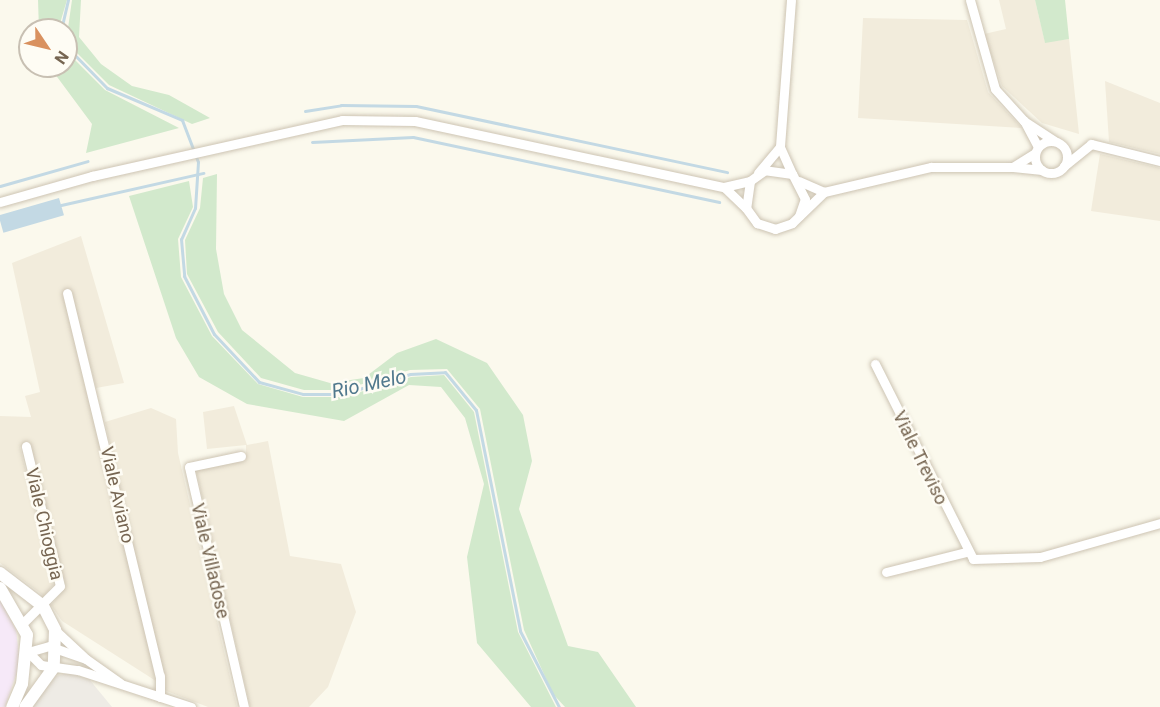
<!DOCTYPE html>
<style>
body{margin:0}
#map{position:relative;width:1160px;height:707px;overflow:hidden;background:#fbf9ed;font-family:Roboto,sans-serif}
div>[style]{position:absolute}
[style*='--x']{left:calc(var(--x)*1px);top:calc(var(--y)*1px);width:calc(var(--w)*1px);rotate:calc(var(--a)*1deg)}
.residential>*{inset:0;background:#f2ecdc}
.industrial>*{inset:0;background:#eeebe5}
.education>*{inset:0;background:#f6e9f8}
.green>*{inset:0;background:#d2e9cc}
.water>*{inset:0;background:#c3d9e4;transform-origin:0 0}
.stream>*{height:3px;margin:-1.5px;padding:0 1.5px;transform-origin:1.5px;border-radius:1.5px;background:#c3d9e4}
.roads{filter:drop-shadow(0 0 2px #cdc4b3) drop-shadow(0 0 2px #cdc4b3)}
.minor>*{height:9px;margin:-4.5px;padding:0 4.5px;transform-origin:4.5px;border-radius:4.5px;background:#fff}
.minor>.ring{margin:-4.5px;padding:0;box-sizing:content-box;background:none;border:9px solid #fff;border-radius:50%}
.tertiary>*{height:12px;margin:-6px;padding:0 6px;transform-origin:6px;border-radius:6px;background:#fff}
span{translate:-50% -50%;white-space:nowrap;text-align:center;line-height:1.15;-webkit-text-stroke:5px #fefcf4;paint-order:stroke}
.street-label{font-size:18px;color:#766551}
.water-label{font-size:20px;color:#50788d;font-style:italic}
.north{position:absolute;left:18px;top:18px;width:60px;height:60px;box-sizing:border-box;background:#fefcf4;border:2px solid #c8c0b3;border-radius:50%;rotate:125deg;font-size:16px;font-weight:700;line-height:24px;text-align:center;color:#766551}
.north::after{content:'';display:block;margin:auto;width:21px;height:27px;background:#d9915f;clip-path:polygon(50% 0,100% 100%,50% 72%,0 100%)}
</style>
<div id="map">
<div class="residential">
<div style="clip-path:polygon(999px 0,1035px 0,1045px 42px,1069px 39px,1079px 134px,1042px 123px,1002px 86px,984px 34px,1006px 29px)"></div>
<div style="clip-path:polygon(863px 18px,967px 20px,988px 92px,1022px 128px,858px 118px)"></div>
<div style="clip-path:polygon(1105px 81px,1160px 103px,1160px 154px,1109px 142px)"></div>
<div style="clip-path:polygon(1100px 154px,1160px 168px,1160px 221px,1091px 211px)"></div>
<div style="clip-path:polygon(81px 236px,124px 383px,96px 388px,71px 291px,156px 681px,62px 621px,51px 605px,66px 587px,30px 444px,20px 447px,53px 585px,44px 596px,0 563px,0 416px,31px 417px,25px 396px,40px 392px,12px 263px)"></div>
<div style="clip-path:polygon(234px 406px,247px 445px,268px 441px,290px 556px,341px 564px,356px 612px,328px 687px,309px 707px,250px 707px,196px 470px,246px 460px,246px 445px,207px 449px,203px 412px)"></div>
<div style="clip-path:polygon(151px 408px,176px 419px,178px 453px,237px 707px,208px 707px,164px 690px,105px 422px)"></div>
</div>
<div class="industrial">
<div style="clip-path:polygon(68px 673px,89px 679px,112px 707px,31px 707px,56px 676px)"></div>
</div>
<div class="education">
<div style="clip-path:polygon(0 599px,16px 630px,20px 663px,5px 707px,0 707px)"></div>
</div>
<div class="green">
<div style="clip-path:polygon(38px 0,67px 0,58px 30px,39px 30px)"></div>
<div style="clip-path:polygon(72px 0,81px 0,79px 37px,101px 64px,132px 86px,169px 95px,210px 118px,192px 124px,109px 85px,66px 42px)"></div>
<div style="clip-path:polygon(1035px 0,1065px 0,1069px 39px,1045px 43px)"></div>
<div style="clip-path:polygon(66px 51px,105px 90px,179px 128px,86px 153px,92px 124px,49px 66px,66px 66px)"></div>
<div style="clip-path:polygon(217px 174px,216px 249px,224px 294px,242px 330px,295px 373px,330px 383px,364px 378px,397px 353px,436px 339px,487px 363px,523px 415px,532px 461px,519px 509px,568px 646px,598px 652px,636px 707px,565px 707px,553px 694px,524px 630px,480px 409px,447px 369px,410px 370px,342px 390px,304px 390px,261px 378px,218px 332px,187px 274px,185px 240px,200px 208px,203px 178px)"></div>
<div style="clip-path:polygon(189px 181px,193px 207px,178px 239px,181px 277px,212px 336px,258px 384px,303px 397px,343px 397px,411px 377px,444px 375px,474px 412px,518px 632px,556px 707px,531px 707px,477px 643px,467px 557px,484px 484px,465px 418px,441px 387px,409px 385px,344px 421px,247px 404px,199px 377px,176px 338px,129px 196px)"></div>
</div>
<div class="water">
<div style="left:59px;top:198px;width:18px;height:63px;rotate:74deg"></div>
</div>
<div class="stream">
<div style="--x:61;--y:30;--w:31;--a:-77"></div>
<div style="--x:66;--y:46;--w:59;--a:45.7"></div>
<div style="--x:107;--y:88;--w:82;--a:23.1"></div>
<div style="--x:182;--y:120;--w:45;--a:69.1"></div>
<div style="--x:198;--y:162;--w:46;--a:93.7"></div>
<div style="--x:195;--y:208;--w:34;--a:114"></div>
<div style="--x:181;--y:239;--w:37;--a:85"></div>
<div style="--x:184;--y:276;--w:65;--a:62.7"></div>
<div style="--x:214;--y:334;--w:66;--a:46.8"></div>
<div style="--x:259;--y:382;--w:46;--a:15.3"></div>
<div style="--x:303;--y:394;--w:39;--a:0"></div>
<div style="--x:342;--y:394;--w:71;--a:-16.4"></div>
<div style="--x:410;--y:374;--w:35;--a:-3"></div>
<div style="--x:445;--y:372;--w:49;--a:50.8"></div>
<div style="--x:476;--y:410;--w:225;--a:78.7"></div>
<div style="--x:520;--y:631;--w:85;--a:62.8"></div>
<div style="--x:305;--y:111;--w:36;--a:-9"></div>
<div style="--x:341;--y:105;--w:75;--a:0.8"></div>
<div style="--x:416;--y:106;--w:318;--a:12"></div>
<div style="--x:312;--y:142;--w:101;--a:-2.8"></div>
<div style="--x:413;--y:137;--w:313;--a:12"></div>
<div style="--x:0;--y:186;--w:91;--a:-15.9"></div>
<div style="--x:61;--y:205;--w:146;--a:-12.7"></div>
</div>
<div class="roads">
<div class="minor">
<div style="--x:791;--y:0;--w:147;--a:94.3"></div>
<div style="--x:780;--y:147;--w:30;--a:66"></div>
<div style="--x:970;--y:0;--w:92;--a:74.3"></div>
<div style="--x:995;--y:89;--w:43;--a:47.8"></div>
<div class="ring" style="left:1035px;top:141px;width:23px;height:23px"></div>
<div style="--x:1038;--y:147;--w:30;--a:-118"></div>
<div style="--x:1024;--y:121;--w:37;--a:33"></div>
<div style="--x:1035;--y:153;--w:26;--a:148"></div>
<div style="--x:1013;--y:167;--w:29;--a:6"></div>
<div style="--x:1064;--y:166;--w:35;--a:-39"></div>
<div style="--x:1091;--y:144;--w:71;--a:13.8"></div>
<div style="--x:758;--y:173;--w:34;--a:-50"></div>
<div style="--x:799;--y:181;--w:27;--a:24"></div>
<div style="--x:724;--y:187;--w:30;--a:44"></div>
<div style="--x:0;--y:202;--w:96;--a:-15.8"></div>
<div style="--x:92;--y:176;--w:256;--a:-12.6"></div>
<div style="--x:342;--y:120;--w:73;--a:0.8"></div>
<div style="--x:415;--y:121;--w:316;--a:12.1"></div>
<div style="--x:724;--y:187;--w:27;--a:-13"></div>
<div style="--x:799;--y:216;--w:18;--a:-71"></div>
<div style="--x:805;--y:199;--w:28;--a:-117"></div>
<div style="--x:792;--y:174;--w:27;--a:-172"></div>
<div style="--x:765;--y:170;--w:19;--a:144"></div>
<div style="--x:750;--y:181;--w:27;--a:98"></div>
<div style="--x:746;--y:208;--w:19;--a:54"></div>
<div style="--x:757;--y:223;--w:19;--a:18"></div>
<div style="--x:775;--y:229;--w:18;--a:-19"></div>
<div style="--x:792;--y:223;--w:45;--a:-44.1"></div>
<div style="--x:824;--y:192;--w:110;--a:-13.2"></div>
<div style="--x:931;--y:167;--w:82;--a:0"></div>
<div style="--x:67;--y:293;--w:394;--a:76.4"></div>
<div style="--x:160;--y:676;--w:21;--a:90"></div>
<div style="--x:875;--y:364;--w:218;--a:63.3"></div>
<div style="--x:973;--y:559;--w:67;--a:-1.7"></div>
<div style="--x:1040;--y:557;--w:125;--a:-15.8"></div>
<div style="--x:241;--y:456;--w:53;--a:168.1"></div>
<div style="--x:189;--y:467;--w:246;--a:77.1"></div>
<div style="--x:886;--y:572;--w:82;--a:-14"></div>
<div style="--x:23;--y:623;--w:52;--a:-45"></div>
<div style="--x:60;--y:586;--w:144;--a:-103.7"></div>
<div style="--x:55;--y:630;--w:40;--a:43"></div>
<div style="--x:120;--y:683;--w:42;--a:-144.8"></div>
<div style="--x:86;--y:659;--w:39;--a:-161"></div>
<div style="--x:49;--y:646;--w:22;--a:164"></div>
<div style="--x:28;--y:652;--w:18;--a:45"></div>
<div style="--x:41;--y:665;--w:37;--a:8"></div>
<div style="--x:78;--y:670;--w:119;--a:18.1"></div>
</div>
<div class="tertiary">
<div style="--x:0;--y:573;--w:54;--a:37.5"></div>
<div style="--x:43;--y:606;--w:27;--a:63"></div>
<div style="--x:55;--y:630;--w:37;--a:92"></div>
<div style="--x:54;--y:667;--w:49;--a:125.9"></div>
<div style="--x:0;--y:588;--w:54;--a:60.1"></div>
<div style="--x:27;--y:635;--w:49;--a:95.8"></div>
<div style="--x:22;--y:684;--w:25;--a:113"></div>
</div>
</div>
<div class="street-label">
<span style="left:920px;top:458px;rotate:64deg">Viale Treviso</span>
<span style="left:117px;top:495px;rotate:77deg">Viale Aviano</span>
<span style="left:44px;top:524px;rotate:77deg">Viale Chioggia</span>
<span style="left:210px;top:561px;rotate:77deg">Viale Villadose</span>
</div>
<div class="water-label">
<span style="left:369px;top:384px;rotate:-12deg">Rio Melo</span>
</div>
<div class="north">N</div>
</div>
